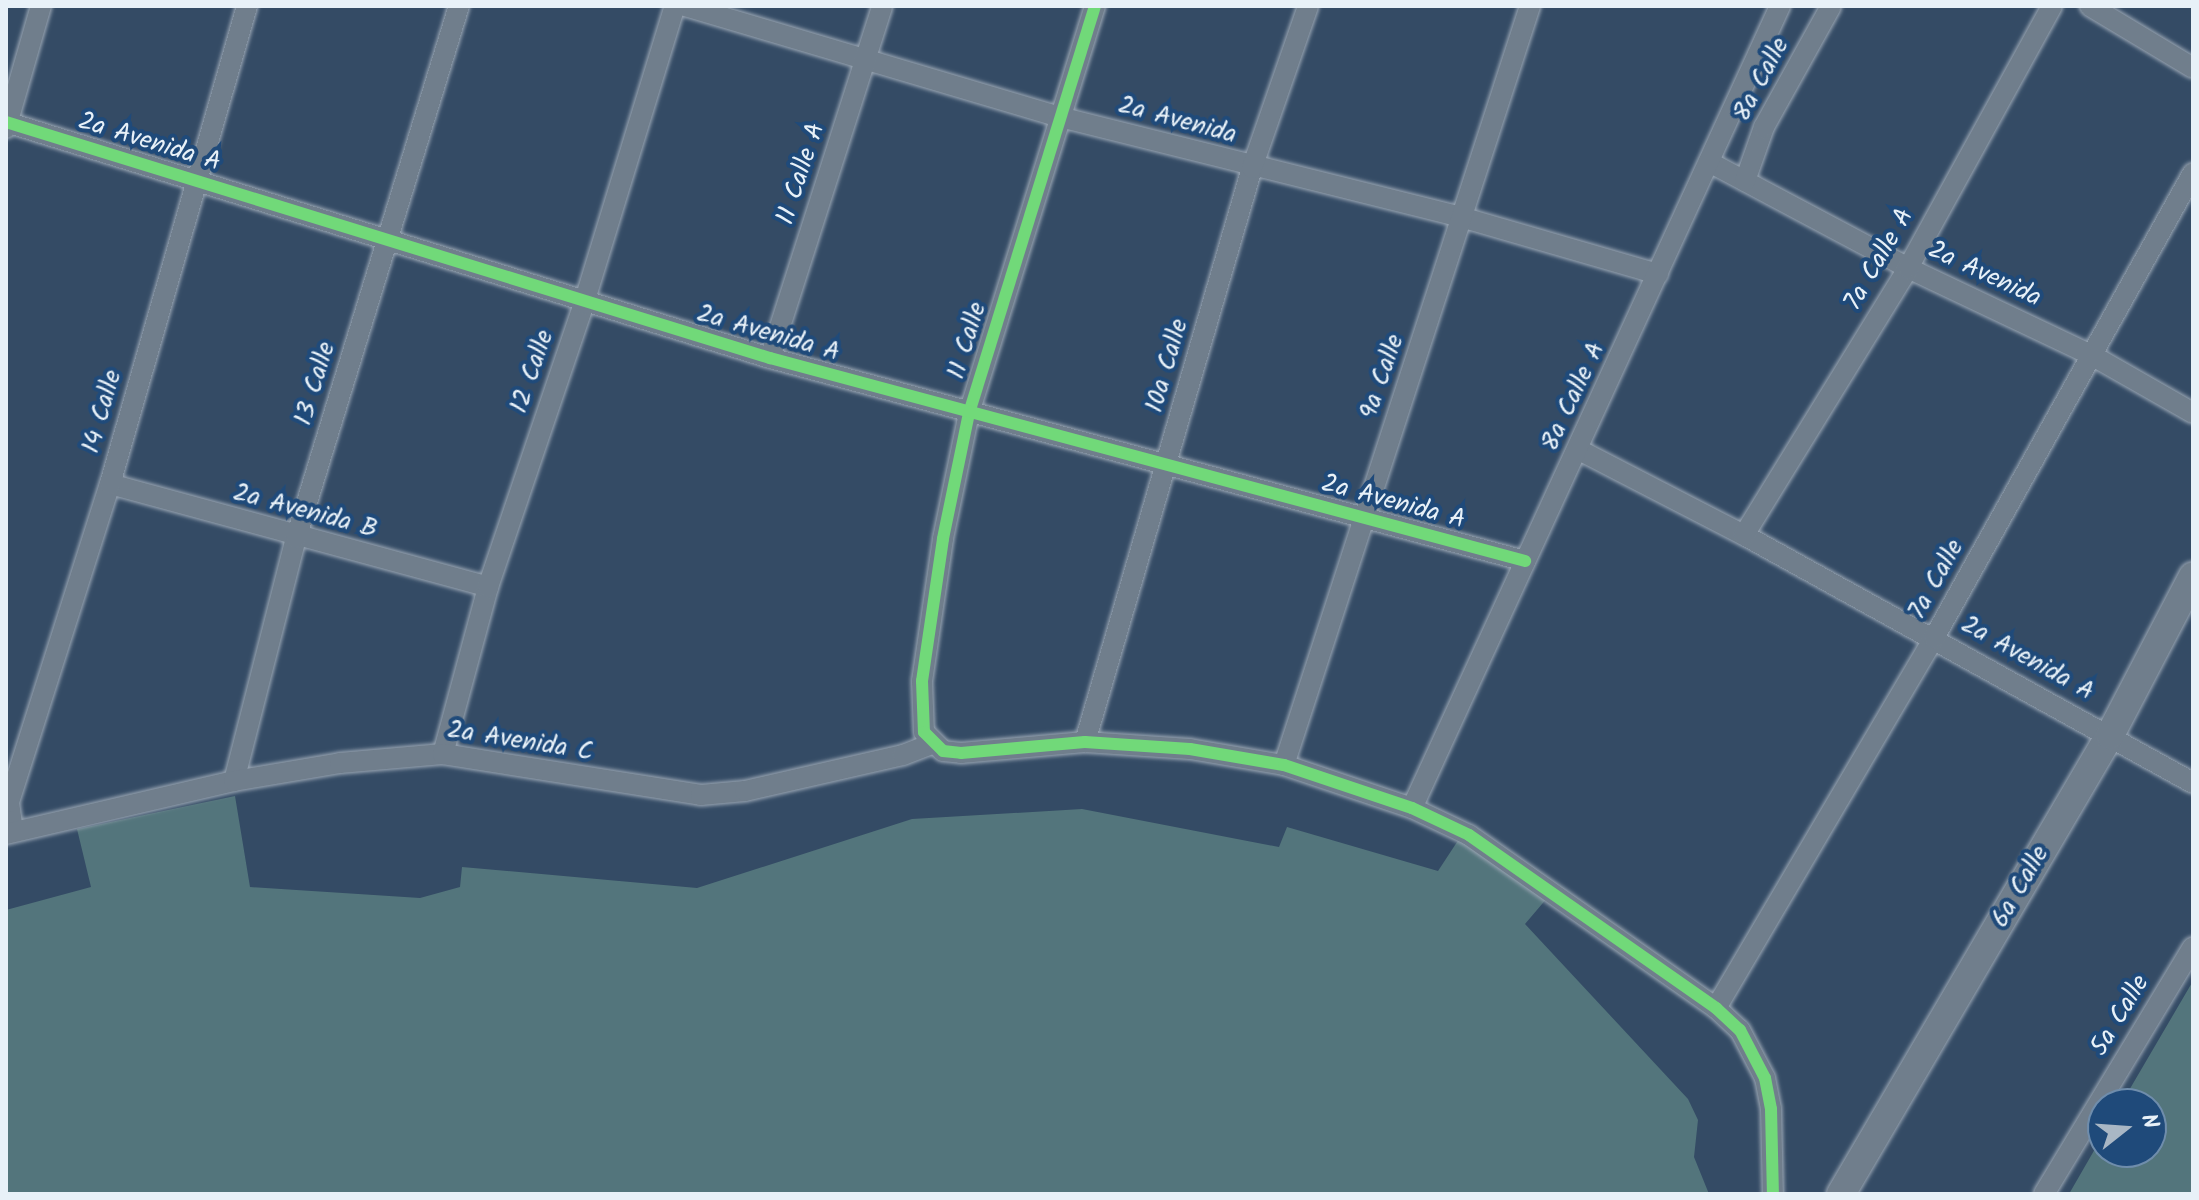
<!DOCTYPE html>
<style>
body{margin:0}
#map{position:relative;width:2199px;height:1200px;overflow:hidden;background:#344b65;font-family:Kalam,sans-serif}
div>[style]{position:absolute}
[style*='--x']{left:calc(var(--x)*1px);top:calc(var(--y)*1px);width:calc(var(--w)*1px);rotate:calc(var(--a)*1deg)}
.green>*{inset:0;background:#53757c}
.roads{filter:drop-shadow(0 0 2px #9aa6b3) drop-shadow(0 0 2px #9aa6b3)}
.street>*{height:20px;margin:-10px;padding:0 10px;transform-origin:10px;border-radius:10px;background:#707e8c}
.secondary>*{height:28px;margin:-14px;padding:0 14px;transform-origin:14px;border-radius:14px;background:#707e8c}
.cycleway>*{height:12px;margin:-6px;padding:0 6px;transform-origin:6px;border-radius:6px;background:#71d979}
span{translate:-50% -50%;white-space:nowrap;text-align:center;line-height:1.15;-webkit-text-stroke:8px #1f4a7a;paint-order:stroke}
.street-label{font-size:26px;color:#e8f1f8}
.frame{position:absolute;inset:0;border:8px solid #e8f1f8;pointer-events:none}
.north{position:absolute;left:2087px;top:1088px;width:80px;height:80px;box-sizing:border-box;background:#1f4a7a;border:2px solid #6f8dac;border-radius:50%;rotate:73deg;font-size:22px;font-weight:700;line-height:32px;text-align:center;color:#e8f1f8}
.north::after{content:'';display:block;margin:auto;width:28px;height:36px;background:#a9b7c5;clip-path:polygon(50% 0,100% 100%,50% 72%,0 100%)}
</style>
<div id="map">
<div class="green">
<div style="clip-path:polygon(235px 796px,250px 887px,420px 898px,460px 887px,462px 867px,697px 888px,912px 819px,1082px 809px,1279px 847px,1287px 827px,1438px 871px,1459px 839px,1548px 897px,1525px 924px,1688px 1099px,1698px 1120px,1694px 1157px,1709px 1194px,6px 1194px,6px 910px,91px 887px,77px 829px)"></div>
<div style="clip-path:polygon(2193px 981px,2193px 1194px,2069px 1194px,2103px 1135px,2103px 1152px,2151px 1152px,2151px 1104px,2121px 1104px)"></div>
</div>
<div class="roads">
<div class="street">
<div style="--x:685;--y:6;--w:391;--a:16.5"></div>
<div style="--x:1060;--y:117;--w:416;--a:14"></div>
<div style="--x:1464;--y:218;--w:202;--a:16.1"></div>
<div style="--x:1095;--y:6;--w:426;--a:107.2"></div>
<div style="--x:969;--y:413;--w:129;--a:101.7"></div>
<div style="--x:943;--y:539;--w:144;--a:98.4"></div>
<div style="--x:922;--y:681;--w:51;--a:87.8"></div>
<div style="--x:924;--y:732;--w:27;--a:45"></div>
<div style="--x:943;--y:751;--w:18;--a:6"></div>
<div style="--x:961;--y:753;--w:124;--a:-5.1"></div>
<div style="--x:1085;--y:742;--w:105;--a:3.8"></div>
<div style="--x:1190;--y:749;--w:95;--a:9.7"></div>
<div style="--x:1284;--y:765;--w:135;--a:18.6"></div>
<div style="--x:1412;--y:808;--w:63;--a:25.3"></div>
<div style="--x:1469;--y:835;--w:302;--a:35"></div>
<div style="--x:1716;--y:1008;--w:33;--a:43"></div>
<div style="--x:1740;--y:1030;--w:54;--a:62.5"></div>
<div style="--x:1765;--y:1078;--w:32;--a:79"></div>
<div style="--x:1771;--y:1109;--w:85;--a:88.7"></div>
<div style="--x:2090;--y:6;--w:120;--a:31"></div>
<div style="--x:6;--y:122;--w:800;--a:17.17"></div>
<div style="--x:770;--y:358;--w:782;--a:15.05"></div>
<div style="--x:6;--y:128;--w:127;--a:-74"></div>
<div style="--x:1709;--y:162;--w:225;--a:28"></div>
<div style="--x:1908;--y:268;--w:205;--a:25.4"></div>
<div style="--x:2093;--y:356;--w:115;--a:29.7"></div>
<div style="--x:1745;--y:181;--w:57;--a:-70.6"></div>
<div style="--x:1764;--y:127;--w:138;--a:-61"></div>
<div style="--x:770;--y:358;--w:369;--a:-72.3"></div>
<div style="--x:1579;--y:450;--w:186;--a:27.3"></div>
<div style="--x:1744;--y:535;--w:513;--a:28.91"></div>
<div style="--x:110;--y:484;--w:392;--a:15.2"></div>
<div style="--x:1744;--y:535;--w:313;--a:-58.4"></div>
<div style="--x:1908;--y:268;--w:299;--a:-61.2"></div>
<div style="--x:1085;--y:742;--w:598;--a:-73.78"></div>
<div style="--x:1252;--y:168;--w:171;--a:-70.9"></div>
<div style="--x:443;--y:754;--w:173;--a:-74.9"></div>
<div style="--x:488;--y:587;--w:300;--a:-71.3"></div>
<div style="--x:584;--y:303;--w:311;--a:-73"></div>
<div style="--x:1284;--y:765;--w:798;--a:-72.04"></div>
<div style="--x:234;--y:781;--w:251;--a:-75.7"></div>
<div style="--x:296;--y:538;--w:556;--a:-72.97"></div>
<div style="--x:1412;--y:808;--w:882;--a:-65.35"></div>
<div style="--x:13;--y:831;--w:29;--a:-98"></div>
<div style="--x:9;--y:802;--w:334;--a:-72.4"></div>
<div style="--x:110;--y:484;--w:497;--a:-74"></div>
<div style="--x:6;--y:834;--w:234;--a:-13.1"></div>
<div style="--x:234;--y:781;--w:108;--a:-9.6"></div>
<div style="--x:340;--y:763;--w:103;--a:-5"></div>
<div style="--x:443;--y:754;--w:261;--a:9"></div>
<div style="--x:701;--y:795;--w:44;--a:-5.2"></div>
<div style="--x:745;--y:791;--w:162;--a:-12.8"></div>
<div style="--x:903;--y:755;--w:30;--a:-21"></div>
<div style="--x:1716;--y:1008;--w:429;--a:-59.5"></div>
<div style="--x:1934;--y:638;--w:532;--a:-60.88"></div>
<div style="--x:2044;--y:1194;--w:288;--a:-58.9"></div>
</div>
<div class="secondary">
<div style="--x:1841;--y:1194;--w:532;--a:-59.63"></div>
<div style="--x:2110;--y:735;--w:179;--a:-62.4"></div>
</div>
</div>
<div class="cycleway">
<div style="--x:1095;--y:6;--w:426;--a:107.2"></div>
<div style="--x:969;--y:413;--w:129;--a:101.7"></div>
<div style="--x:943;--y:539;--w:144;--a:98.4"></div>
<div style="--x:922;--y:681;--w:51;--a:87.8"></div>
<div style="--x:924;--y:732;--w:27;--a:45"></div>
<div style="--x:943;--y:751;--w:18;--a:6"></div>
<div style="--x:961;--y:753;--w:124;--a:-5.1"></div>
<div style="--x:1085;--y:742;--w:105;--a:3.8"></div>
<div style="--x:1190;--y:749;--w:95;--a:9.7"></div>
<div style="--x:1284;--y:765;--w:135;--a:18.6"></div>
<div style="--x:1412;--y:808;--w:63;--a:25.3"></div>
<div style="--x:1469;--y:835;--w:302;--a:35"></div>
<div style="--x:1716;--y:1008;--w:33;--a:43"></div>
<div style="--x:1740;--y:1030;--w:54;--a:62.5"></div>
<div style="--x:1765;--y:1078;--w:32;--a:79"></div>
<div style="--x:1771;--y:1109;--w:85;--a:88.7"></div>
<div style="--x:6;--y:122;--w:800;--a:17.17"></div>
<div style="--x:770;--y:358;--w:782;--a:15.05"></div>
</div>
<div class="street-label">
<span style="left:1762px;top:80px;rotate:-62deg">8a Calle</span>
<span style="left:1177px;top:121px;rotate:15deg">2a Avenida</span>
<span style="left:149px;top:143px;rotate:17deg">2a Avenida A</span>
<span style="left:802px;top:174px;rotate:-72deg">11 Calle A</span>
<span style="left:1880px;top:260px;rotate:-60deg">7a Calle A</span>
<span style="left:1984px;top:275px;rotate:25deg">2a Avenida</span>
<span style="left:768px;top:334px;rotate:16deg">2a Avenida A</span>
<span style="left:968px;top:341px;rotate:-73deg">11 Calle</span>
<span style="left:1168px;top:366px;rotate:-74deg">10a Calle</span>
<span style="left:533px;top:372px;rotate:-71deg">12 Calle</span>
<span style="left:1383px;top:377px;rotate:-71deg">9a Calle</span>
<span style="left:316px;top:384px;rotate:-73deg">13 Calle</span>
<span style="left:1574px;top:397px;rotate:-65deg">8a Calle A</span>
<span style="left:103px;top:412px;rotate:-74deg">14 Calle</span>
<span style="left:1393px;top:503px;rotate:15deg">2a Avenida A</span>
<span style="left:305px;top:512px;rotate:15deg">2a Avenida B</span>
<span style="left:1937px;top:580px;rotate:-61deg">7a Calle</span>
<span style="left:2027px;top:659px;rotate:29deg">2a Avenida A</span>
<span style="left:520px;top:742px;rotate:9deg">2a Avenida C</span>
<span style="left:2021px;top:887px;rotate:-60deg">6a Calle</span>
<span style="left:2121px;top:1016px;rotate:-59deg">5a Calle</span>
</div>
<div class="frame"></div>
<div class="north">N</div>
</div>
